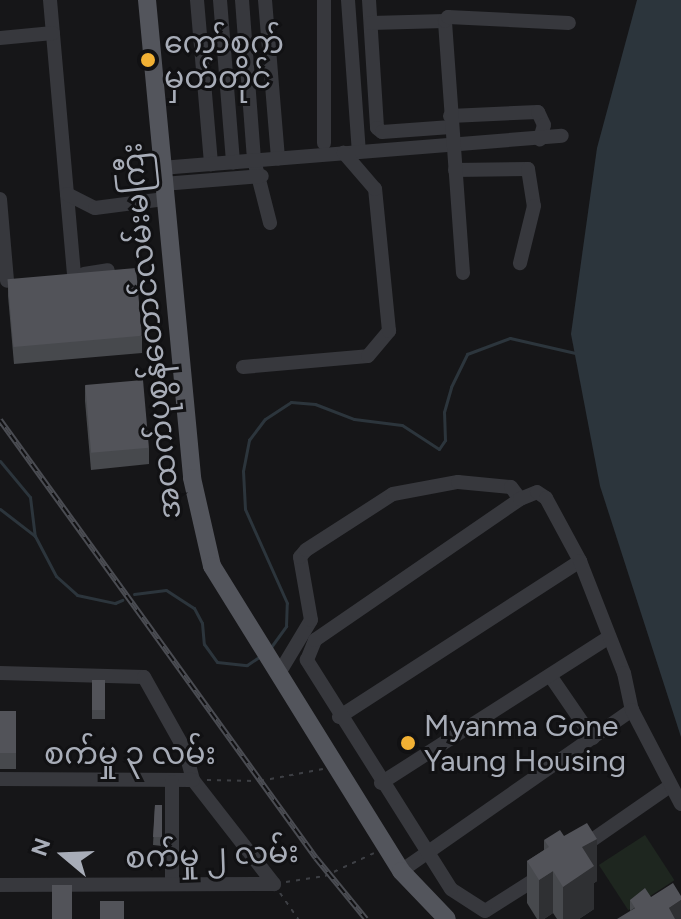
<!DOCTYPE html>
<meta charset="utf-8">
<style>
body{margin:0}
#map{position:relative;width:681px;height:919px;overflow:hidden;background:#161618;font-family:Figtree,"Noto Sans Myanmar",sans-serif}
div>[style]{position:absolute}
[style*='--x']{left:calc(var(--x)*1px);top:calc(var(--y)*1px);width:calc(var(--w)*1px);rotate:calc(var(--a)*1deg)}
.green>*{inset:0;background:#1e261f;transform-origin:0 0}
.water>*{inset:0;background:#2c353c}
.stream>*{height:3px;margin:-1.5px;padding:0 1.5px;transform-origin:1.5px;border-radius:1.5px;background:#2c353c}
.path>*{height:2px;margin-top:-1px;transform-origin:0;background:repeating-linear-gradient(90deg,#3d3f44 0 4px,transparent 0 10px)}
.minor>*{height:14px;margin:-7px;padding:0 7px;transform-origin:7px;border-radius:7px;background:#37383d}
.major>*{height:18px;margin:-9px;padding:0 9px;transform-origin:9px;border-radius:9px;background:#53555c}
.rail>*{height:6px;margin-top:-3px;transform-origin:0;background:repeating-linear-gradient(90deg,#111113 0 9px,#4a4c52 0 18px);box-sizing:border-box;border-block:2px solid #4a4c52}
.wall>*{inset:0;background:#47494d;transform-origin:0 0}
.shaded-wall>*{inset:0;background:#2f3033}
.building>*{inset:0;background:#525359;transform-origin:0 0}
.dots>*{width:22px;height:22px;translate:-50% -50%;box-sizing:border-box;border:4px solid #111113;border-radius:50%}
span{translate:-50% -50%;white-space:nowrap;text-align:center;line-height:1.15;-webkit-text-stroke:6px #111113;paint-order:stroke}
.poi-label{font-size:30px;color:#a8adb8}
.left{translate:0 -50%;text-align:left}
.street-label{font-size:30px;color:#a8adb8}
.north{position:absolute;left:24px;top:815px;width:80px;height:80px;-webkit-text-stroke:6px #111113;paint-order:stroke;rotate:289deg;font-size:22px;font-weight:700;line-height:32px;text-align:center;color:#a8adb8}
.north::after{content:'';display:block;margin:auto;width:28px;height:36px;background:#a8adb8;clip-path:polygon(50% 0,100% 100%,50% 72%,0 100%)}
</style>
<div id="map">
<div class="green">
<div style="left:645px;top:835px;width:54px;height:55px;rotate:57deg"></div>
</div>
<div class="water">
<div style="clip-path:polygon(637px 0,681px 0,681px 737px,600px 486px,571px 334px,597px 148px)"></div>
</div>
<div class="stream">
<div style="--x:0;--y:461;--w:47;--a:50.2"></div>
<div style="--x:30;--y:497;--w:39;--a:83"></div>
<div style="--x:0;--y:509;--w:44;--a:37.6"></div>
<div style="--x:35;--y:536;--w:45;--a:62.3"></div>
<div style="--x:56;--y:576;--w:28;--a:42"></div>
<div style="--x:77;--y:595;--w:39;--a:12"></div>
<div style="--x:115;--y:603;--w:8;--a:-23"></div>
<div style="--x:134;--y:594;--w:32;--a:-7"></div>
<div style="--x:166;--y:590;--w:33;--a:33"></div>
<div style="--x:194;--y:608;--w:17;--a:62"></div>
<div style="--x:202;--y:623;--w:21;--a:85"></div>
<div style="--x:204;--y:644;--w:22;--a:54"></div>
<div style="--x:217;--y:662;--w:30;--a:6"></div>
<div style="--x:247;--y:665;--w:14;--a:-34"></div>
<div style="--x:271;--y:647;--w:26;--a:-54"></div>
<div style="--x:286;--y:626;--w:23;--a:-88"></div>
<div style="--x:287;--y:603;--w:103;--a:-114.1"></div>
<div style="--x:245;--y:509;--w:38;--a:-93"></div>
<div style="--x:243;--y:471;--w:32;--a:-79"></div>
<div style="--x:249;--y:440;--w:26;--a:-53"></div>
<div style="--x:265;--y:419;--w:31;--a:-33"></div>
<div style="--x:291;--y:402;--w:24;--a:5"></div>
<div style="--x:315;--y:404;--w:42;--a:21"></div>
<div style="--x:354;--y:419;--w:48;--a:7.1"></div>
<div style="--x:402;--y:425;--w:44;--a:33"></div>
<div style="--x:439;--y:449;--w:11;--a:-56"></div>
<div style="--x:445;--y:440;--w:28;--a:-92"></div>
<div style="--x:444;--y:412;--w:26;--a:-74"></div>
<div style="--x:451;--y:387;--w:37;--a:-64"></div>
<div style="--x:467;--y:354;--w:46;--a:-20.4"></div>
<div style="--x:510;--y:338;--w:67;--a:13"></div>
</div>
<div class="path">
<div style="--x:207;--y:780;--w:53;--a:1.1"></div>
<div style="--x:260;--y:781;--w:64;--a:-10.8"></div>
<div style="--x:286;--y:882;--w:39;--a:-9"></div>
<div style="--x:325;--y:876;--w:54;--a:-25.1"></div>
<div style="--x:280;--y:893;--w:32;--a:55"></div>
</div>
<div class="minor">
<div style="--x:50;--y:0;--w:276;--a:85"></div>
<div style="--x:197;--y:0;--w:165;--a:85.1"></div>
<div style="--x:220;--y:0;--w:163;--a:85.4"></div>
<div style="--x:242;--y:0;--w:160;--a:85.7"></div>
<div style="--x:254;--y:160;--w:65;--a:75.7"></div>
<div style="--x:265;--y:0;--w:159;--a:85.3"></div>
<div style="--x:324;--y:0;--w:143;--a:90"></div>
<div style="--x:348;--y:0;--w:152;--a:85.9"></div>
<div style="--x:369;--y:0;--w:128;--a:86.4"></div>
<div style="--x:377;--y:128;--w:6;--a:39"></div>
<div style="--x:382;--y:132;--w:69;--a:-4.1"></div>
<div style="--x:371;--y:23;--w:74;--a:-1.5"></div>
<div style="--x:0;--y:38;--w:53;--a:-5.4"></div>
<div style="--x:450;--y:116;--w:88;--a:-2.6"></div>
<div style="--x:538;--y:112;--w:14;--a:65"></div>
<div style="--x:544;--y:125;--w:15;--a:106"></div>
<div style="--x:161;--y:168;--w:402;--a:-4.6"></div>
<div style="--x:455;--y:170;--w:73;--a:-0.8"></div>
<div style="--x:528;--y:169;--w:37;--a:81"></div>
<div style="--x:534;--y:206;--w:59;--a:103.8"></div>
<div style="--x:163;--y:184;--w:99;--a:-4.6"></div>
<div style="--x:67;--y:194;--w:31;--a:27"></div>
<div style="--x:95;--y:208;--w:70;--a:-7.4"></div>
<div style="--x:0;--y:199;--w:82;--a:85.1"></div>
<div style="--x:463;--y:273;--w:253;--a:-94.1"></div>
<div style="--x:445;--y:21;--w:5;--a:-53"></div>
<div style="--x:448;--y:17;--w:121;--a:2.8"></div>
<div style="--x:84;--y:274;--w:24;--a:-9"></div>
<div style="--x:243;--y:367;--w:125;--a:-5"></div>
<div style="--x:368;--y:356;--w:33;--a:-50"></div>
<div style="--x:389;--y:331;--w:143;--a:-95.6"></div>
<div style="--x:375;--y:189;--w:48;--a:-130.7"></div>
<div style="--x:0;--y:673;--w:144;--a:1.6"></div>
<div style="--x:144;--y:677;--w:84;--a:60.7"></div>
<div style="--x:185;--y:750;--w:31;--a:75"></div>
<div style="--x:193;--y:780;--w:132;--a:52.1"></div>
<div style="--x:278;--y:675;--w:64;--a:-59"></div>
<div style="--x:311;--y:620;--w:64;--a:-99.9"></div>
<div style="--x:300;--y:557;--w:9;--a:-49"></div>
<div style="--x:306;--y:550;--w:103;--a:-32.8"></div>
<div style="--x:393;--y:494;--w:66;--a:-10.5"></div>
<div style="--x:458;--y:482;--w:53;--a:5.4"></div>
<div style="--x:511;--y:487;--w:15;--a:53"></div>
<div style="--x:551;--y:677;--w:74;--a:55.5"></div>
<div style="--x:339;--y:717;--w:287;--a:-32.9"></div>
<div style="--x:0;--y:779;--w:193;--a:0.3"></div>
<div style="--x:381;--y:783;--w:271;--a:-32.6"></div>
<div style="--x:582;--y:847;--w:107;--a:-34.7"></div>
<div style="--x:401;--y:871;--w:282;--a:-34.9"></div>
<div style="--x:542;--y:875;--w:67;--a:147.7"></div>
<div style="--x:485;--y:911;--w:40;--a:-147.1"></div>
<div style="--x:451;--y:889;--w:271;--a:-122.2"></div>
<div style="--x:307;--y:660;--w:22;--a:-68"></div>
<div style="--x:315;--y:640;--w:249;--a:-34.5"></div>
<div style="--x:520;--y:499;--w:18;--a:-22"></div>
<div style="--x:537;--y:492;--w:11;--a:34"></div>
<div style="--x:546;--y:498;--w:72;--a:61.6"></div>
<div style="--x:580;--y:561;--w:120;--a:68.6"></div>
<div style="--x:624;--y:673;--w:38;--a:78"></div>
<div style="--x:632;--y:710;--w:106;--a:62.5"></div>
<div style="--x:172;--y:884;--w:102;--a:-90"></div>
<div style="--x:0;--y:885;--w:274;--a:-0.2"></div>
</div>
<div class="major">
<div style="--x:147;--y:0;--w:480;--a:84.6"></div>
<div style="--x:192;--y:478;--w:90;--a:77.2"></div>
<div style="--x:212;--y:566;--w:359;--a:58.2"></div>
<div style="--x:401;--y:871;--w:66;--a:46.2"></div>
</div>
<div class="rail">
<div style="--x:0;--y:420;--w:540;--a:54.19"></div>
<div style="--x:316;--y:858;--w:79;--a:50.7"></div>
</div>
<div class="wall">
<div style="clip-path:polygon(8px 280px,142px 336px,142px 353px,14px 364px,8px 296px)"></div>
<div style="clip-path:polygon(85px 385px,149px 448px,149px 464px,91px 470px,85px 401px)"></div>
<div style="left:92px;top:680px;width:13px;height:39px"></div>
<div style="left:0;top:711px;width:16px;height:58px"></div>
<div style="clip-path:polygon(155px 805px,162px 805px,162px 846px,153px 845px)"></div>
<div style="clip-path:polygon(544px 840px,597px 881px,594px 883px,594px 909px,579px 919px,557px 919px,553px 913px,544px 919px,537px 919px,527px 903px,527px 861px,544px 850px)"></div>
<div style="clip-path:polygon(651px 897px,630px 911px,630px 900px)"></div>
</div>
<div class="shaded-wall">
<div style="clip-path:polygon(597px 839px,597px 881px,594px 883px,594px 909px,579px 919px,563px 919px,563px 887px,582px 847px)"></div>
<div style="clip-path:polygon(553px 871px,553px 913px,544px 919px,539px 919px,539px 880px)"></div>
<div style="clip-path:polygon(681px 900px,681px 919px,669px 919px,669px 908px)"></div>
</div>
<div class="building">
<div style="left:136px;top:268px;width:68px;height:129px;rotate:85deg"></div>
<div style="left:143px;top:380px;width:68px;height:58px;rotate:85deg"></div>
<div style="left:92px;top:680px;width:13px;height:30px"></div>
<div style="left:0;top:711px;width:16px;height:42px"></div>
<div style="clip-path:polygon(155px 805px,162px 805px,162px 837px,153px 837px)"></div>
<div style="clip-path:polygon(587px 823px,597px 839px,582px 847px,594px 866px,563px 887px,553px 871px,539px 880px,527px 861px,549px 847px,544px 840px,560px 830px,564px 836px)"></div>
<div style="clip-path:polygon(673px 883px,681px 896px,681px 900px,669px 908px,675px 919px,617px 919px,635px 908px,630px 900px,645px 888px,651px 897px)"></div>
<div style="left:52px;top:885px;width:20px;height:34px"></div>
<div style="left:100px;top:901px;width:24px;height:18px"></div>
</div>
<div class="dots">
<div style="left:148px;top:60px;background:#f2b134"></div>
<div style="left:408px;top:743px;background:#f2b134"></div>
</div>
<div class="poi-label">
<span class="left" style="left:164px;top:60px">ကော်စက်<br>မှတ်တိုင်</span>
<span class="left" style="left:424px;top:743px">Myanma Gone<br>Yaung Housing</span>
</div>
<div class="street-label">
<span style="left:151px;top:331px;rotate:-96deg">အထက်ပုစွန်တောင်လမ်းမကြီး</span>
<span style="left:130px;top:754px">စက်မှု ၃ လမ်း</span>
<span style="left:212px;top:855px;rotate:-2deg">စက်မှု ၂ လမ်း</span>
</div>
<div class="north">N</div>
</div>
